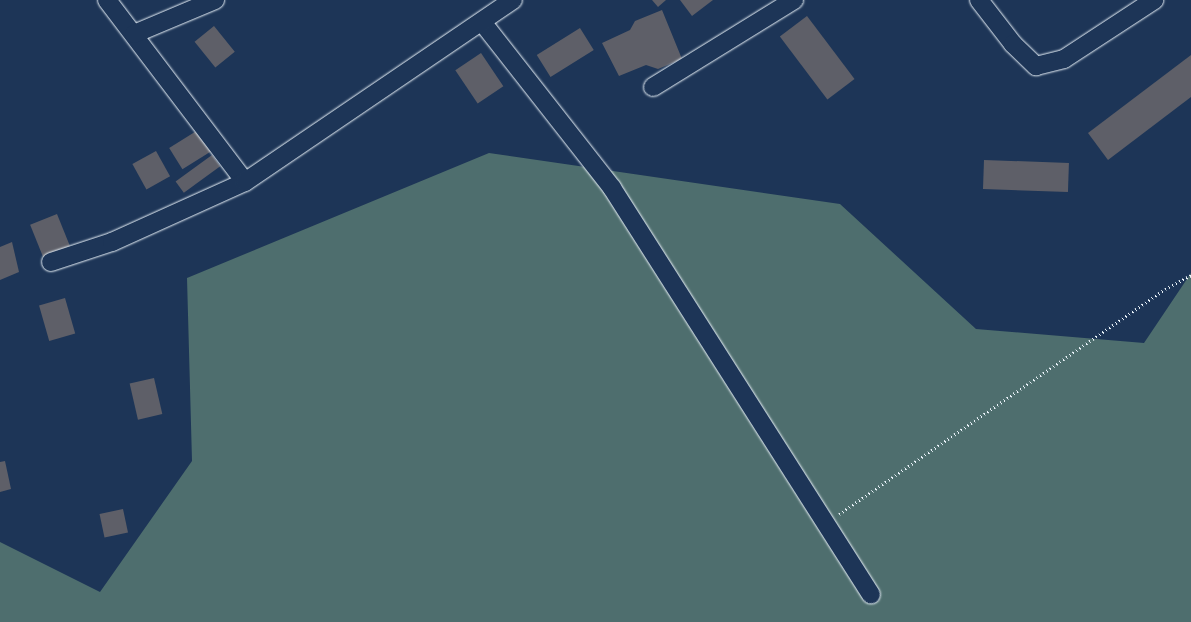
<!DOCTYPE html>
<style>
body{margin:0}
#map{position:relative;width:1191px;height:622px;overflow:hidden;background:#1d3557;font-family:Mynerve,sans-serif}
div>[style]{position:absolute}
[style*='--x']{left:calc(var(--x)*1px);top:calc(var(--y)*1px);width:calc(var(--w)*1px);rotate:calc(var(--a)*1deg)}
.green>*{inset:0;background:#4e6e6e}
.building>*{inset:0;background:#5e5f68;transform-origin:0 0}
.path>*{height:2.5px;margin-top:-1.25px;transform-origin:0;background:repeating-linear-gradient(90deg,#e8f1f8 0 1px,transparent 0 4px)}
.roads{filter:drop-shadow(0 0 1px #e8f1f8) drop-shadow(0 0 1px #e8f1f8)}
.minor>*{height:18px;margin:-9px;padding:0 9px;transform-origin:9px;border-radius:9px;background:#1d3557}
span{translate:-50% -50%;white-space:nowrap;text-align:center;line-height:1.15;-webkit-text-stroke:4px #1d3557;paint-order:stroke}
</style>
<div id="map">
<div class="green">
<div style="clip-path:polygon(489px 153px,840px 204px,976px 329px,1144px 343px,1191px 273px,1191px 622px,0 622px,0 542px,100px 592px,192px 461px,187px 278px)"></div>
</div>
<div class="building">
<div style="clip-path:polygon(652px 0,666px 0,658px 7px)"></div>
<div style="clip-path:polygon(680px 0,713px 0,692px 16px)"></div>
<div style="clip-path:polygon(662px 10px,682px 59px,658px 69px,646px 65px,619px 76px,602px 43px,630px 30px,635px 21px)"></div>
<div style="left:807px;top:16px;width:79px;height:34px;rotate:53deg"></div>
<div style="left:214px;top:26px;width:33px;height:25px;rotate:51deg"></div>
<div style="left:580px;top:28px;width:26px;height:51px;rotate:58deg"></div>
<div style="left:481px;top:53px;width:40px;height:31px;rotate:56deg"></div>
<div style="clip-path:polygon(1191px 55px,1191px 97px,1108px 160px,1088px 133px)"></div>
<div style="left:198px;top:130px;width:25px;height:34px;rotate:58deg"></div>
<div style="left:156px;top:151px;width:29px;height:27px;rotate:61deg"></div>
<div style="left:212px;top:155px;width:14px;height:45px;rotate:54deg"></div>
<div style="left:984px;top:160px;width:85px;height:29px;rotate:2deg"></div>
<div style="left:57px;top:214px;width:35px;height:29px;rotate:68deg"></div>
<div style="clip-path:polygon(12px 242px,19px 272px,0 280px,0 247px)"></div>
<div style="left:65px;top:298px;width:37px;height:27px;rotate:74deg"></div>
<div style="left:154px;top:378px;width:37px;height:25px;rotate:77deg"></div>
<div style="clip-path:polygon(5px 461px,11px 489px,0 492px,0 462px)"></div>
<div style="left:123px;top:509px;width:24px;height:24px;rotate:78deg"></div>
</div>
<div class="path">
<div style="--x:839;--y:514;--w:396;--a:-34.6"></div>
<div style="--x:1165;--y:289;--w:30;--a:-28"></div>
</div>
<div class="roads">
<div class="minor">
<div style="--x:107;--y:0;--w:228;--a:52.8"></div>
<div style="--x:979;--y:0;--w:56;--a:52.3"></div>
<div style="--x:1013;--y:44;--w:32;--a:44"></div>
<div style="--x:1036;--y:66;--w:29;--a:-14"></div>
<div style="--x:1064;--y:59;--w:108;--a:-33.2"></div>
<div style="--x:482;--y:22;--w:211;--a:51.9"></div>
<div style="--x:612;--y:188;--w:482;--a:57.5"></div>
<div style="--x:134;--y:34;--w:88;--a:-22.8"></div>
<div style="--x:653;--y:87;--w:166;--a:-31.7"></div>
<div style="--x:51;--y:262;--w:64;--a:-18.2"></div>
<div style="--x:112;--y:242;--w:146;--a:-24.3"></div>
<div style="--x:245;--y:182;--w:324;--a:-34.2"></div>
</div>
</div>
</div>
